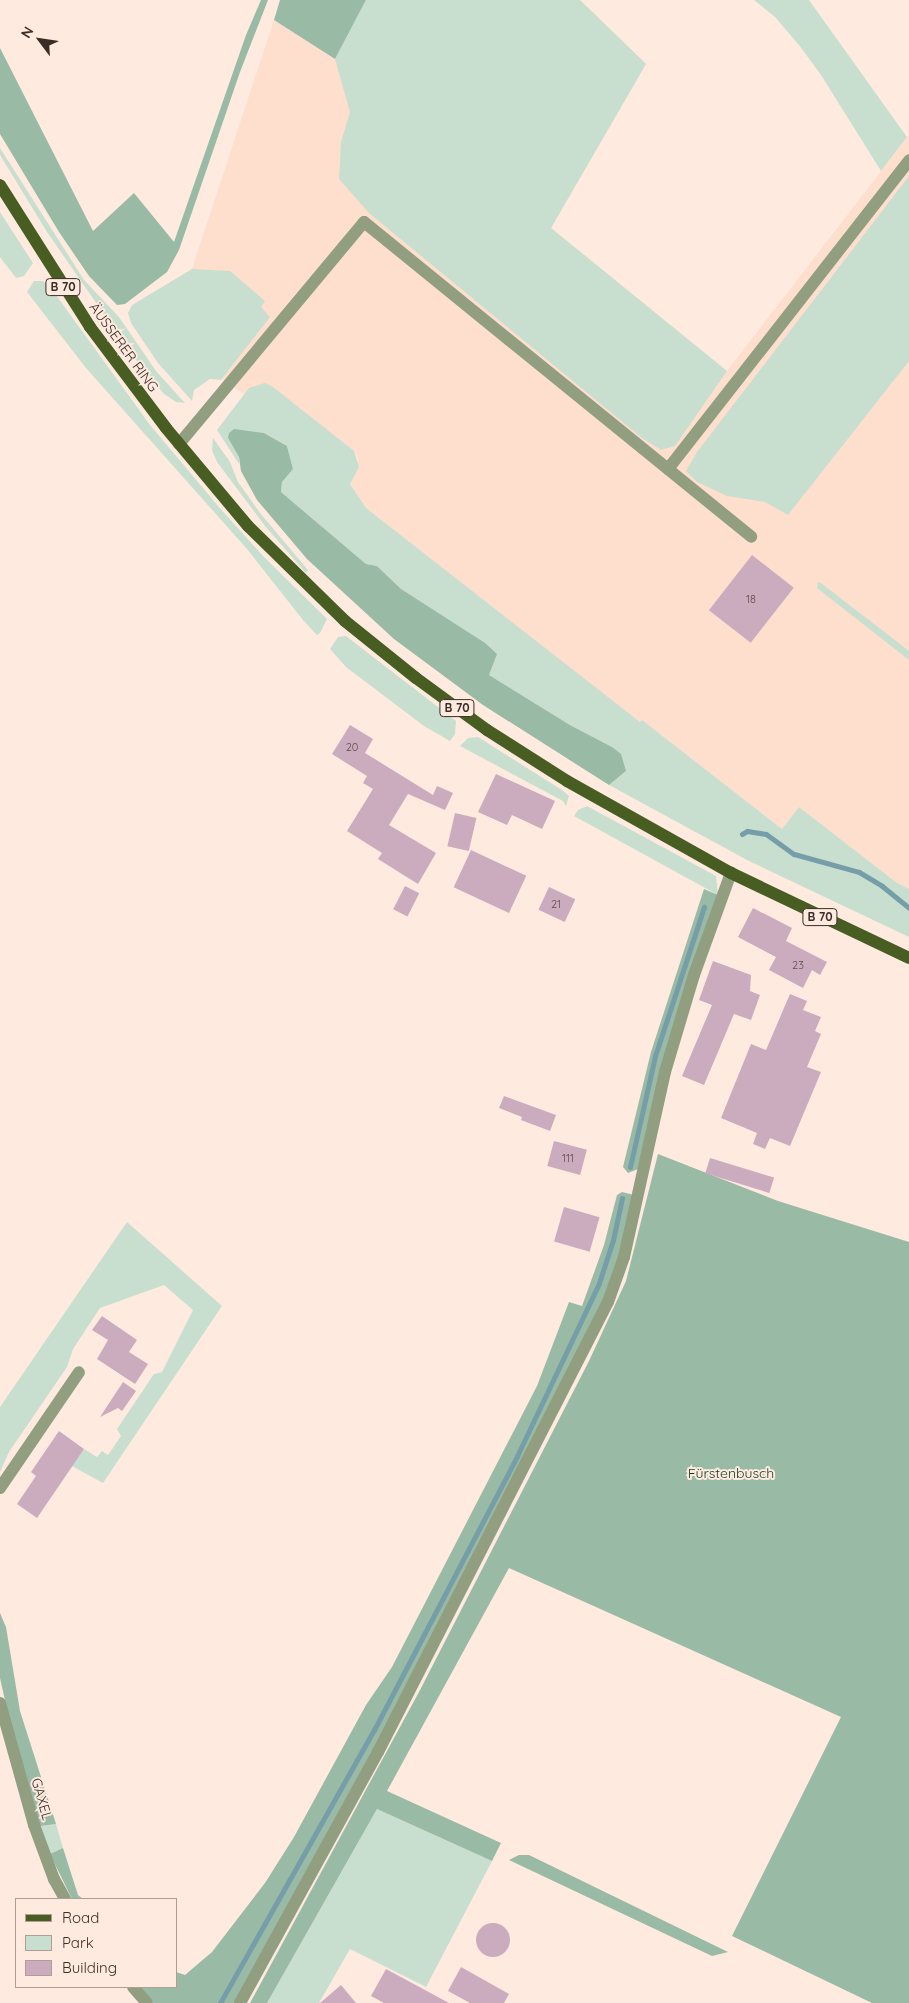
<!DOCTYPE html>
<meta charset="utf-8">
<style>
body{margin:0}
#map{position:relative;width:909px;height:2003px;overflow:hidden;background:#feeadf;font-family:Quicksand,sans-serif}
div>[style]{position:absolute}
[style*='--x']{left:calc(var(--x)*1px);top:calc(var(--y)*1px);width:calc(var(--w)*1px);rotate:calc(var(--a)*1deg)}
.built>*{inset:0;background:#fedecc}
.green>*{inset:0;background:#c8dfd0}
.forest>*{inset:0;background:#99baa5}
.stream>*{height:5px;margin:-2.5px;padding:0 2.5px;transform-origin:2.5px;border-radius:2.5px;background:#769ea8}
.building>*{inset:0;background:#cbacbf;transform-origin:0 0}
.round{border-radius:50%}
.minor>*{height:12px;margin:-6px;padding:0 6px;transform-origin:6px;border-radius:6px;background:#919f80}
.major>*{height:12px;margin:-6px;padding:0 6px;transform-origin:6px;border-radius:6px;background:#475d21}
span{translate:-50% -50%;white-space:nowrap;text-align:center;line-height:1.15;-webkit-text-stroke:4px #feeadf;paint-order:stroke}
.number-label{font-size:11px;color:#5e4d4c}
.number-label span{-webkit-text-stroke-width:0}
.shield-label span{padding:1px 4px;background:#feeadf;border:1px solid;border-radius:4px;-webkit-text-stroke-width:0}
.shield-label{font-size:12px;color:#3a2d26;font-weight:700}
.street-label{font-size:14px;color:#3a2d26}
.park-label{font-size:14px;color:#0e3823}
.legend{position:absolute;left:15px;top:1898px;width:162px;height:90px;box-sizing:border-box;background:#feeadf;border:1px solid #b09e95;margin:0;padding:6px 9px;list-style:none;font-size:15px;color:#3a2d26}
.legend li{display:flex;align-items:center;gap:10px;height:25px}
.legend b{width:25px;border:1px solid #b09e95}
.north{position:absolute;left:15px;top:15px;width:50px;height:50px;-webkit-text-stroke:4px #feeadf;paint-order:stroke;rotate:301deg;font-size:14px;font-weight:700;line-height:20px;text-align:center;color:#3a2d26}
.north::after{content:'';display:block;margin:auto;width:18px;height:22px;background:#3a2d26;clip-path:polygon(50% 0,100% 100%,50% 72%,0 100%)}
</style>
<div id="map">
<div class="built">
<div style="clip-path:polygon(580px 0,646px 64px,551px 228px,727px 371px,909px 135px,909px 889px,897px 883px,799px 807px,782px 829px,642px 720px,640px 723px,366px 508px,350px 484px,358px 459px,354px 451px,249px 388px,244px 394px,217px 376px,185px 290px,274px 20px,335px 59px)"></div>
</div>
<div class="green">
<div style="clip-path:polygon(366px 0,580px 0,646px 64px,551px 228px,727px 371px,675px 446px,661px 450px,642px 438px,369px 213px,339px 179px,341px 142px,350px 112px,335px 59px)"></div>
<div style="clip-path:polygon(754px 0,809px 0,907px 137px,881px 171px,821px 75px,799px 45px,775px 17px)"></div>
<div style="clip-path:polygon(0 148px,84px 280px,119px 317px,156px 371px,185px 403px,176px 402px,164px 394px,133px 356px,47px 232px,0 155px)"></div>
<div style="clip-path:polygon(909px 176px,909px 361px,788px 515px,765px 502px,727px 496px,697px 482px,686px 471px,697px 452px)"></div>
<div style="clip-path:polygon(0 212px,33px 263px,24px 276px,16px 278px,0 257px)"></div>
<div style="clip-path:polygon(192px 269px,230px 271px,265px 301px,261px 307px,270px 317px,221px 380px,210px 379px,194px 390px,192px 401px,158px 363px,131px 323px,128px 313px,132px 305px)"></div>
<div style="clip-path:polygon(34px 281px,42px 281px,48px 284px,150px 425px,218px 506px,264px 557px,327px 619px,320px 633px,317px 635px,303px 620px,247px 549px,86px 368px,27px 292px)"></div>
<div style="clip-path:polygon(265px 383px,273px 387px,354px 451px,359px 467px,350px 484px,366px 508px,640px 722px,642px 720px,782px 829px,799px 807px,897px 883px,909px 889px,909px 937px,747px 860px,609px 785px,626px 771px,612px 747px,570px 725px,489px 675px,377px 566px,366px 564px,281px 492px,282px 482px,293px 469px,287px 446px,264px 433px,228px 438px,239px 457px,239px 464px,217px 430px,249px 388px)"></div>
<div style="clip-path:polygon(213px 438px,230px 462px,238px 482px,260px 513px,308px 570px,306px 573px,265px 526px,217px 462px,212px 450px)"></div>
<div style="clip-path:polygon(818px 582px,821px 583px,909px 651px,909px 660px,817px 588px)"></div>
<div style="clip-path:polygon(346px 636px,456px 721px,455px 734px,450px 741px,424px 726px,346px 667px,330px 649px,338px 637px)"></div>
<div style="clip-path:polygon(478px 737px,562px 790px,569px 796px,566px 806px,563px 801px,460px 746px,468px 738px)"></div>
<div style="clip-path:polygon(587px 806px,716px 876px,718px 895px,574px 816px,578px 810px)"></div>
<div style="clip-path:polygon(127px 1222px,222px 1306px,103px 1483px,72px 1466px,84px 1449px,97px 1457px,102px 1451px,108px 1455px,121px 1436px,117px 1429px,154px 1374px,162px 1372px,193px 1310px,164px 1285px,100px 1308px,73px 1349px,67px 1367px,9px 1452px,0 1472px,0 1407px)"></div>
<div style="clip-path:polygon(377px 1809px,492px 1861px,426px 1987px,350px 1949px,319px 2003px,267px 2003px)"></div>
<div style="clip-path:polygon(56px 1824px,63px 1848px,50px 1854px,40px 1826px)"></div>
</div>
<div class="forest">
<div style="clip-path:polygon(261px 0,268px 0,240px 72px,179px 250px,167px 272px,125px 304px,117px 305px,89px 276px,59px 232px,0 134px,0 48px,93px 231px,134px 193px,174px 242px,246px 35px)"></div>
<div style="clip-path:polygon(280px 0,366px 0,335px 59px,274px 20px)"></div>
<div style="clip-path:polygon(234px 429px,264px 433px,287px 446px,293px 469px,282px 482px,281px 492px,366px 564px,377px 566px,401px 589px,485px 643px,497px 654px,489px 675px,570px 725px,612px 747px,621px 754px,626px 771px,609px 785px,483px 705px,394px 639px,307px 559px,257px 500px,241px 471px,239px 457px,228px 438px,229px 433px)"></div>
<div style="clip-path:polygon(704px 889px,718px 895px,638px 1169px,628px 1173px,623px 1167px,651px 1052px)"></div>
<div style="clip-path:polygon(658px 1154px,778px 1201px,909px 1242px,909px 2003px,872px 2003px,732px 1936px,841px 1717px,509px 1568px,387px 1791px,501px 1843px,492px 1861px,377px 1809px,267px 2003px,250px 2003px,419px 1692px,589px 1361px,626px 1281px)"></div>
<div style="clip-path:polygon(622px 1192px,634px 1195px,627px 1229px,609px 1289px,400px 1702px,236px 2003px,153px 2003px,140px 1987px,176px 1987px,176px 1972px,185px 1975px,212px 1952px,265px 1883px,294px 1837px,366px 1705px,392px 1667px,537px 1386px,569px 1302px,582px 1306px,604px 1245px,617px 1195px)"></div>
<div style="clip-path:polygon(0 1613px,6px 1627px,20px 1711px,56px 1824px,40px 1826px,8px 1714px,0 1678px)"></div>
<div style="clip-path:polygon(63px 1848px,78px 1895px,83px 1899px,72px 1899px,50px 1854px)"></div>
<div style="clip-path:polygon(519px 1855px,529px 1855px,728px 1952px,712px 1956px,509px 1860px)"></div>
</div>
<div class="stream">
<div style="--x:742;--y:834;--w:6;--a:-31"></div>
<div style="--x:747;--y:831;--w:19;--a:9"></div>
<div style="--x:766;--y:834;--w:34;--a:36"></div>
<div style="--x:794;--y:854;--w:67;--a:15.5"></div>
<div style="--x:859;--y:872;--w:27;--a:31"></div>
<div style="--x:882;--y:886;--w:35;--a:39"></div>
<div style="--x:630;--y:1167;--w:114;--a:-77.3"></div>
<div style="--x:655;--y:1056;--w:157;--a:-71.8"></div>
<div style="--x:220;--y:2003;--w:313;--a:-60.6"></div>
<div style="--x:374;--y:1730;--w:309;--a:-62.4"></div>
<div style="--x:517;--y:1456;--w:191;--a:-64.6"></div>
<div style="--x:599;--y:1283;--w:45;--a:-72"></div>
<div style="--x:613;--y:1240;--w:43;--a:-77.9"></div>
</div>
<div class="building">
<div style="left:752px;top:555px;width:53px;height:70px;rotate:38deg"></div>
<div style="clip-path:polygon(350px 725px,373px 739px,365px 753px,433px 795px,437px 786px,453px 793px,445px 810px,408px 794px,389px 825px,436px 853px,418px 884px,378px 859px,382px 853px,347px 831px,373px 789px,363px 783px,367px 776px,332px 754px)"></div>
<div style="clip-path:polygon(496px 774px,555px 801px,542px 829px,512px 815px,507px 825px,478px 812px)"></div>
<div style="left:455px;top:813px;width:22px;height:34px;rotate:13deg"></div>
<div style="left:471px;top:850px;width:61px;height:41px;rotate:25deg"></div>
<div style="left:405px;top:886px;width:16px;height:26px;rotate:27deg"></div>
<div style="left:549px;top:887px;width:29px;height:25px;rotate:25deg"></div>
<div style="clip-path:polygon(753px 908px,792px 928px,786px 941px,827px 962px,820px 975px,812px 970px,803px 988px,769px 970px,776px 957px,738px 937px)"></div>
<div style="clip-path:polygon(713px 961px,751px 975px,750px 991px,760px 995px,751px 1020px,734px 1014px,704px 1085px,682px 1076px,712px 1005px,699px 1000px)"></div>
<div style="clip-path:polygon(790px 994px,807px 1001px,803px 1010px,821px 1017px,815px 1031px,821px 1034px,807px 1067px,821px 1072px,790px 1146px,770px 1138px,765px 1149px,753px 1144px,757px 1133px,721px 1118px,751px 1044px,766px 1050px)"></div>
<div style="clip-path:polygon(504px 1096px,556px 1115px,550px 1131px,521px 1120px,522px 1117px,499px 1108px)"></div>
<div style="left:554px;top:1141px;width:34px;height:26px;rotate:15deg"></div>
<div style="left:710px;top:1158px;width:67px;height:16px;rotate:17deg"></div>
<div style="left:564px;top:1207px;width:37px;height:36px;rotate:16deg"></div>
<div style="clip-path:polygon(102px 1316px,137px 1340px,129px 1352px,148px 1364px,135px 1384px,97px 1359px,108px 1340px,92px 1330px)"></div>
<div style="clip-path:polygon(123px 1382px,136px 1391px,122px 1411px,118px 1408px,100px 1417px)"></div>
<div style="clip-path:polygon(59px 1431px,84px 1449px,37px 1518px,17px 1504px,36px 1476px,31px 1472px)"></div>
<div class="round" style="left:476px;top:1923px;width:34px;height:34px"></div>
<div style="clip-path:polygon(461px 1967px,509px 1994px,504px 2003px,470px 2003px,448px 1991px)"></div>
<div style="clip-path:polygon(386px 1969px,449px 2003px,384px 2003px,371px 1996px)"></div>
<div style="clip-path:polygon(341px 1985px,356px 2003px,320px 2003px)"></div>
</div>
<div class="minor">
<div style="--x:179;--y:444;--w:289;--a:-50.2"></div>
<div style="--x:364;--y:222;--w:499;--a:39.1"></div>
<div style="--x:668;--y:469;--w:392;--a:-52"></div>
<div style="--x:0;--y:1488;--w:140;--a:-55.7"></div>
<div style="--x:0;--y:1703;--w:127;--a:74.4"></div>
<div style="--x:34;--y:1825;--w:58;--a:69.7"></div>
<div style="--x:54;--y:1879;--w:23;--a:61"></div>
<div style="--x:133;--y:1987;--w:21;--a:49"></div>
<div style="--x:240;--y:2003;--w:286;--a:-61.2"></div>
<div style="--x:378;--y:1752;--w:505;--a:-62.93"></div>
<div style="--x:608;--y:1302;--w:48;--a:-70.4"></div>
<div style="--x:624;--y:1257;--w:189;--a:-77.5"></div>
<div style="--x:665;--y:1072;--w:101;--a:-73.4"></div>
<div style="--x:694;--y:975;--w:109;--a:-70.1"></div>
</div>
<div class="major">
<div style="--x:0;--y:185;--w:168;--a:57.6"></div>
<div style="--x:90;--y:327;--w:126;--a:53"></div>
<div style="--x:166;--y:428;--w:128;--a:50.1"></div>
<div style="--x:248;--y:526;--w:136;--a:44.4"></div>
<div style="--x:345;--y:621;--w:91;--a:38.8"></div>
<div style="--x:416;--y:678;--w:88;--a:36.2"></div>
<div style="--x:487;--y:730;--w:95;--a:32.5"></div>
<div style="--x:567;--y:781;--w:188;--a:29.3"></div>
<div style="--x:731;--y:873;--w:197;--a:25.5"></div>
</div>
<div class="number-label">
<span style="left:751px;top:599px">18</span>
<span style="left:352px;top:747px">20</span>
<span style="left:556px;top:904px">21</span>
<span style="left:798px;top:965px">23</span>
<span style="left:568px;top:1158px">111</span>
</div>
<div class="shield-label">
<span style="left:63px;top:287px">B 70</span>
<span style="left:457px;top:708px">B 70</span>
<span style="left:820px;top:917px">B 70</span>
</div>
<div class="street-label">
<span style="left:124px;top:347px;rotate:54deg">ÄUSSERER RING</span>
<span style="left:42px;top:1799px;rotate:74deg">GAXEL</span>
</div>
<div class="park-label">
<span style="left:731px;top:1473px">Fürstenbusch</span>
</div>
<ul class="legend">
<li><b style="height:6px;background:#475d21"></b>Road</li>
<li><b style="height:14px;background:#c8dfd0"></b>Park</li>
<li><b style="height:14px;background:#cbacbf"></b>Building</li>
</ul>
<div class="north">N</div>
</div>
